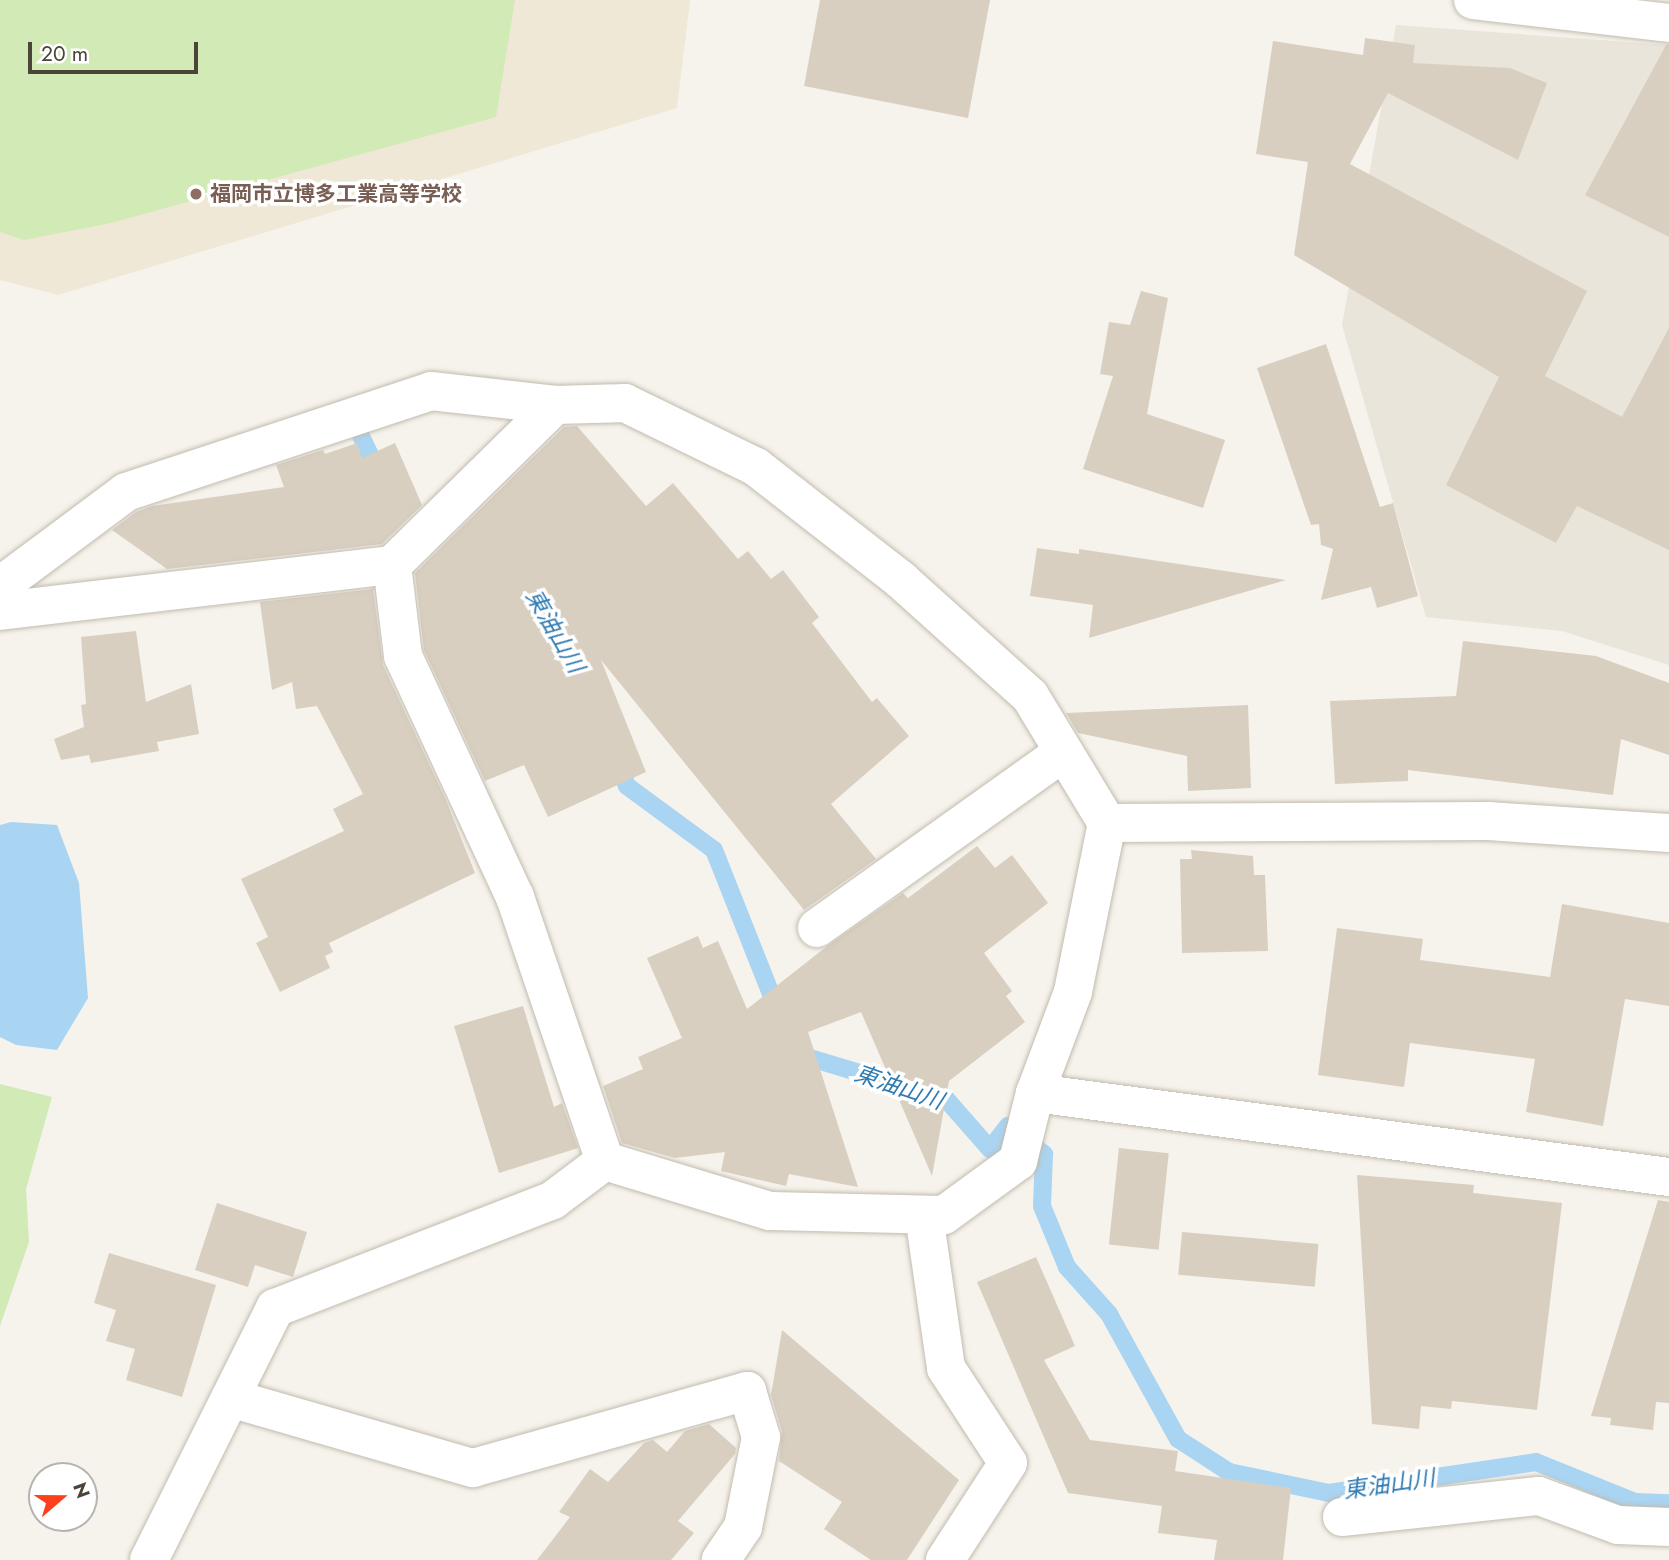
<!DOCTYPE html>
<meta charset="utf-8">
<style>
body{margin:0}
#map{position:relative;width:1669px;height:1560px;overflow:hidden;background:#f6f3ec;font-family:Jost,"Noto Sans JP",sans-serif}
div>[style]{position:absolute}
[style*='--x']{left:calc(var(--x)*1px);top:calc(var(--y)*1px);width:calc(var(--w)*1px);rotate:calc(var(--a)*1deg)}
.residential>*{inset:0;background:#eae5da}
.education>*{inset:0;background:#efe8d6}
.green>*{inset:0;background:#d2eab5}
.water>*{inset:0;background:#a9d4f2}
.stream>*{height:18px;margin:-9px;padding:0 9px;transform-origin:9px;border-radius:9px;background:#a9d4f2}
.building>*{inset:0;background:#d8cfc1;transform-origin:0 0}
.roads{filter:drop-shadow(0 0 2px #c2bbae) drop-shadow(0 0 2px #c2bbae)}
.minor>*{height:38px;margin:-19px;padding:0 19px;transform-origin:19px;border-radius:19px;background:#fff}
.dots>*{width:19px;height:19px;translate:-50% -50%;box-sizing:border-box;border:4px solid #fff;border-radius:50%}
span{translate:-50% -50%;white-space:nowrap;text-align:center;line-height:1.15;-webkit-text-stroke:7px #fff;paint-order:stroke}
.education-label{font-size:21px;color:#785e54;font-weight:700}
.left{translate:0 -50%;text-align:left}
.water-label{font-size:23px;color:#2e7ab2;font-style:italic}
.north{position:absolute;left:28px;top:1462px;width:70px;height:70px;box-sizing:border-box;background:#fff;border:2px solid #b7b4b0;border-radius:50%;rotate:70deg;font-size:19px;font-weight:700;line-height:28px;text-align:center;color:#4b4439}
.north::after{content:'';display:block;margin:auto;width:24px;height:32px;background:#fc3f1d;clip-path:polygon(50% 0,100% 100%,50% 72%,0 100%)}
.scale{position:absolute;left:28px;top:42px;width:170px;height:32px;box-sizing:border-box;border:4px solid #4b4439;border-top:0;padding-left:9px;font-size:21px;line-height:24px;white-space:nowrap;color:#4b4439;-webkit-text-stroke:5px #fff;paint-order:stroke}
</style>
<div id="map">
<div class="residential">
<div style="clip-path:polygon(1396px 25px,1669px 45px,1669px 665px,1562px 631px,1426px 617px,1342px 325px)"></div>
</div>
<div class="education">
<div style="clip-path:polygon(0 0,690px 0,677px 108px,58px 295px,0 280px)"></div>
</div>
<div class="green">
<div style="clip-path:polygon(0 0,515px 0,496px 117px,111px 223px,24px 240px,0 232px)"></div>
<div style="clip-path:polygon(0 1084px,52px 1097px,26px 1189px,29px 1242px,0 1326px)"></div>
</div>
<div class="water">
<div style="clip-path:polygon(11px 822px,57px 825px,79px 883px,88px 998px,57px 1050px,16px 1045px,0 1037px,0 825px)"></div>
</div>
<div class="stream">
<div style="--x:361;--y:436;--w:42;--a:64.7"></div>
<div style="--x:617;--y:760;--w:28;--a:69"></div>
<div style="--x:627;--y:786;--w:108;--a:36.3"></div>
<div style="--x:714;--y:850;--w:176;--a:68.4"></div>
<div style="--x:797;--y:1054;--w:156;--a:16.8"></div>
<div style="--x:946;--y:1099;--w:67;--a:48.7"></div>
<div style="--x:990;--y:1149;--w:29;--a:-52"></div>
<div style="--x:1008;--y:1126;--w:46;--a:37.9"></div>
<div style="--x:1044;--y:1154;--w:52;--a:92.2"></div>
<div style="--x:1042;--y:1206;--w:66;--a:67.7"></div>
<div style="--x:1067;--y:1267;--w:63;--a:48.2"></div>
<div style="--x:1109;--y:1314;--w:143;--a:61.1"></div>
<div style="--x:1178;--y:1439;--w:61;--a:32.9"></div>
<div style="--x:1229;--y:1472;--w:102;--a:11.9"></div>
<div style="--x:1329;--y:1493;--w:209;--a:-8.5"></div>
<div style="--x:1536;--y:1462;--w:107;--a:22"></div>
<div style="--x:1635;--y:1502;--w:34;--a:2"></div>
</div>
<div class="building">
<div style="clip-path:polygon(820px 0,990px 0,968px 118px,804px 86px)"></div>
<div style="clip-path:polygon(1365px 38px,1415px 45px,1413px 63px,1510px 68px,1547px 83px,1518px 160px,1388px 93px,1350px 164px,1587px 291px,1545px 376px,1622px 417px,1669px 328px,1669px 550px,1577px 506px,1556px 543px,1446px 485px,1499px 377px,1294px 255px,1308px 162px,1256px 154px,1273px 41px,1363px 55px)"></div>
<div style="clip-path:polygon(1669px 44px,1669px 237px,1585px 195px,1666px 45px)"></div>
<div style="clip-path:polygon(1141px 291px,1168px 298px,1147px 414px,1225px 440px,1203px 508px,1083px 469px,1113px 376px,1100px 374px,1109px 322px,1130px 325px)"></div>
<div style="clip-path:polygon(1326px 344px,1380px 507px,1393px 503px,1418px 596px,1377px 608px,1371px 587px,1321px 600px,1333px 549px,1321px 545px,1319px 524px,1311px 525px,1257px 368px)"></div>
<div style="clip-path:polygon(577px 426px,646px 506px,673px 483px,738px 559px,748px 551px,771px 579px,783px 570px,819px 617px,812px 623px,872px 702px,877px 698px,909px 736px,831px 804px,876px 859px,804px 910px,601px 660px,646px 772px,548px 817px,524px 765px,485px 781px,424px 650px,415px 573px,564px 427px)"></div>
<div style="clip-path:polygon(357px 443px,362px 458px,395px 443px,422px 505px,382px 544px,167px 569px,112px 530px,136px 512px,152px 506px,284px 487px,276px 465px,323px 450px,325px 454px)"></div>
<div style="clip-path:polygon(1037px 548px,1079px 554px,1079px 549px,1286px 580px,1089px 638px,1093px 605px,1030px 596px)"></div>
<div style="clip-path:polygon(373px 589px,383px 665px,445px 798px,475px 873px,329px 943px,333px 952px,325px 956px,330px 968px,280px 992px,256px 943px,268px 937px,241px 879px,344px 831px,333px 809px,363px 794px,317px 706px,296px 709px,292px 682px,272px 690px,260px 602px)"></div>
<div style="clip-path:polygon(136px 631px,146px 702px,191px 684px,199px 734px,157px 742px,159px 751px,91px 763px,89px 755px,61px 760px,54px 739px,84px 727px,81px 705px,86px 704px,81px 637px)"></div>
<div style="clip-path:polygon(1463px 641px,1596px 656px,1669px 683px,1669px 755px,1621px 739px,1613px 795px,1408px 770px,1408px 781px,1335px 784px,1330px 701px,1456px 696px)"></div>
<div style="clip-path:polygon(1248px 705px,1251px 788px,1188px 791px,1187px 756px,1078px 733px,1066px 713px)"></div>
<div style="clip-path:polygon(977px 846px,995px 868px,1012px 855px,1048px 903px,984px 953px,1012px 991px,1006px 996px,1025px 1022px,949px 1081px,932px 1176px,861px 1012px,808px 1032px,858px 1187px,789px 1174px,786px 1186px,721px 1171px,725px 1152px,675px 1158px,622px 1143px,603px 1086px,643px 1069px,638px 1057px,682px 1038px,647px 958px,698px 936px,703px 948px,718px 941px,747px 1009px,826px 947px,903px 893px,908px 898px)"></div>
<div style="clip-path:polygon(1191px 850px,1253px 856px,1254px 875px,1265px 875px,1268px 951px,1182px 953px,1180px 859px,1192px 859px)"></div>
<div style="clip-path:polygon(1562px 904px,1669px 923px,1669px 1006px,1625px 999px,1603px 1126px,1526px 1112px,1535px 1059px,1410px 1043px,1404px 1087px,1318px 1075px,1337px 928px,1423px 939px,1420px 960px,1550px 977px)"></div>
<div style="clip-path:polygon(523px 1006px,554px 1107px,562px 1103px,578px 1148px,499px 1173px,454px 1026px)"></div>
<div style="left:1119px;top:1148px;width:50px;height:97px;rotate:6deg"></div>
<div style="clip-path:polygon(1357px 1175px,1474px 1185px,1473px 1193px,1562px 1203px,1537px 1410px,1452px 1401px,1451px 1409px,1421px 1406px,1419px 1429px,1372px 1424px)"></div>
<div style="clip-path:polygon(1658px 1200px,1669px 1202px,1669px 1403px,1656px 1402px,1653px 1430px,1610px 1425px,1611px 1418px,1591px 1416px)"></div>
<div style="clip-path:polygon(217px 1203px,307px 1232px,293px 1277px,255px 1265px,248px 1287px,195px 1270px)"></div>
<div style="left:1182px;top:1232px;width:137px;height:43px;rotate:5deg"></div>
<div style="clip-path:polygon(109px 1253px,216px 1285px,182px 1397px,126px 1380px,135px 1349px,106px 1341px,116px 1310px,94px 1303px)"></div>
<div style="clip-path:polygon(1036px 1257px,1075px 1346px,1044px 1360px,1090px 1440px,1178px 1451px,1175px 1471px,1291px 1488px,1283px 1560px,1214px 1560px,1217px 1540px,1158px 1533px,1162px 1506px,1068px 1493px,977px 1282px)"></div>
<div style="clip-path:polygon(782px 1330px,959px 1480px,907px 1560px,871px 1560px,824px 1529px,842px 1502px,779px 1461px,782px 1431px,771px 1395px)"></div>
<div style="clip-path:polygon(709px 1424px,736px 1448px,735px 1454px,678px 1521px,694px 1533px,671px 1560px,537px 1560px,570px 1517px,559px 1512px,590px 1469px,608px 1482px,644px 1443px,653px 1440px,667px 1452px,685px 1431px)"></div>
</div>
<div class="roads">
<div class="minor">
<div style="--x:1473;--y:0;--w:197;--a:6.7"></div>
<div style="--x:555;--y:405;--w:228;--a:135.5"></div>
<div style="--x:392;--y:565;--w:92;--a:83.1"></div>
<div style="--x:403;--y:656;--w:266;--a:65.1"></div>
<div style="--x:515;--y:897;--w:279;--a:71.2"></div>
<div style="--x:605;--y:1161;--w:172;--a:16.9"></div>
<div style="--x:770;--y:1211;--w:174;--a:1.3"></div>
<div style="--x:944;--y:1215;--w:92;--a:-36.1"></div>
<div style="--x:1018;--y:1161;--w:70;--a:-76"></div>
<div style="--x:0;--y:586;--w:157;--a:-36.7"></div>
<div style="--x:126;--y:492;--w:321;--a:-18.3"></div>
<div style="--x:431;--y:391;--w:125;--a:6.4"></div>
<div style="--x:555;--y:405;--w:70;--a:-1.6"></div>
<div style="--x:625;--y:403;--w:146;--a:26"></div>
<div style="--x:756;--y:467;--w:184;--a:37.9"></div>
<div style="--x:901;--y:580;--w:173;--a:42"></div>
<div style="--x:1030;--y:696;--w:149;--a:58.8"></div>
<div style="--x:1107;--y:823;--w:172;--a:101.4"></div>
<div style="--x:1073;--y:992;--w:108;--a:110.6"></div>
<div style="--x:1035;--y:1093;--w:640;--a:7.55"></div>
<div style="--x:0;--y:611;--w:395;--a:-6.7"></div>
<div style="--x:1107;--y:823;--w:381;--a:-0.3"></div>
<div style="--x:1488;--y:821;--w:181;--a:3.8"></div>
<div style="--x:817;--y:928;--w:303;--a:-35.5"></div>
<div style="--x:924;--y:1215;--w:155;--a:81.8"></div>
<div style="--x:946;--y:1368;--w:113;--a:56.9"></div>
<div style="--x:1008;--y:1463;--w:116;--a:123"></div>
<div style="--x:230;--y:1398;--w:253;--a:16.1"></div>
<div style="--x:473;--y:1468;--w:285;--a:-15.7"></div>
<div style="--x:747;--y:1391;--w:48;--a:73.1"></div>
<div style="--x:761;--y:1437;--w:92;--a:101.3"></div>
<div style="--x:743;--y:1527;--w:40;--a:124"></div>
<div style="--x:1342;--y:1517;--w:198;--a:-6.1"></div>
<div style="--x:1539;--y:1496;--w:84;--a:20.2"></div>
<div style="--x:1618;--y:1525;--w:51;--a:2.2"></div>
<div style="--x:149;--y:1560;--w:282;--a:-63.4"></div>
<div style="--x:275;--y:1308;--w:298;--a:-21.2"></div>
<div style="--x:553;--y:1200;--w:65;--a:-36.9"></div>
</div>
</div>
<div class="dots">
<div style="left:196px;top:194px;background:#8d6e63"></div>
</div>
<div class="education-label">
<span class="left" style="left:210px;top:194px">福岡市立博多工業高等学校</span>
</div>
<div class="water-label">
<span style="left:555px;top:631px;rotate:60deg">東油山川</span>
<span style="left:899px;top:1087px;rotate:19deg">東油山川</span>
<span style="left:1389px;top:1484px;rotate:-8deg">東油山川</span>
</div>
<div class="north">N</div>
<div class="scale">20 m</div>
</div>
